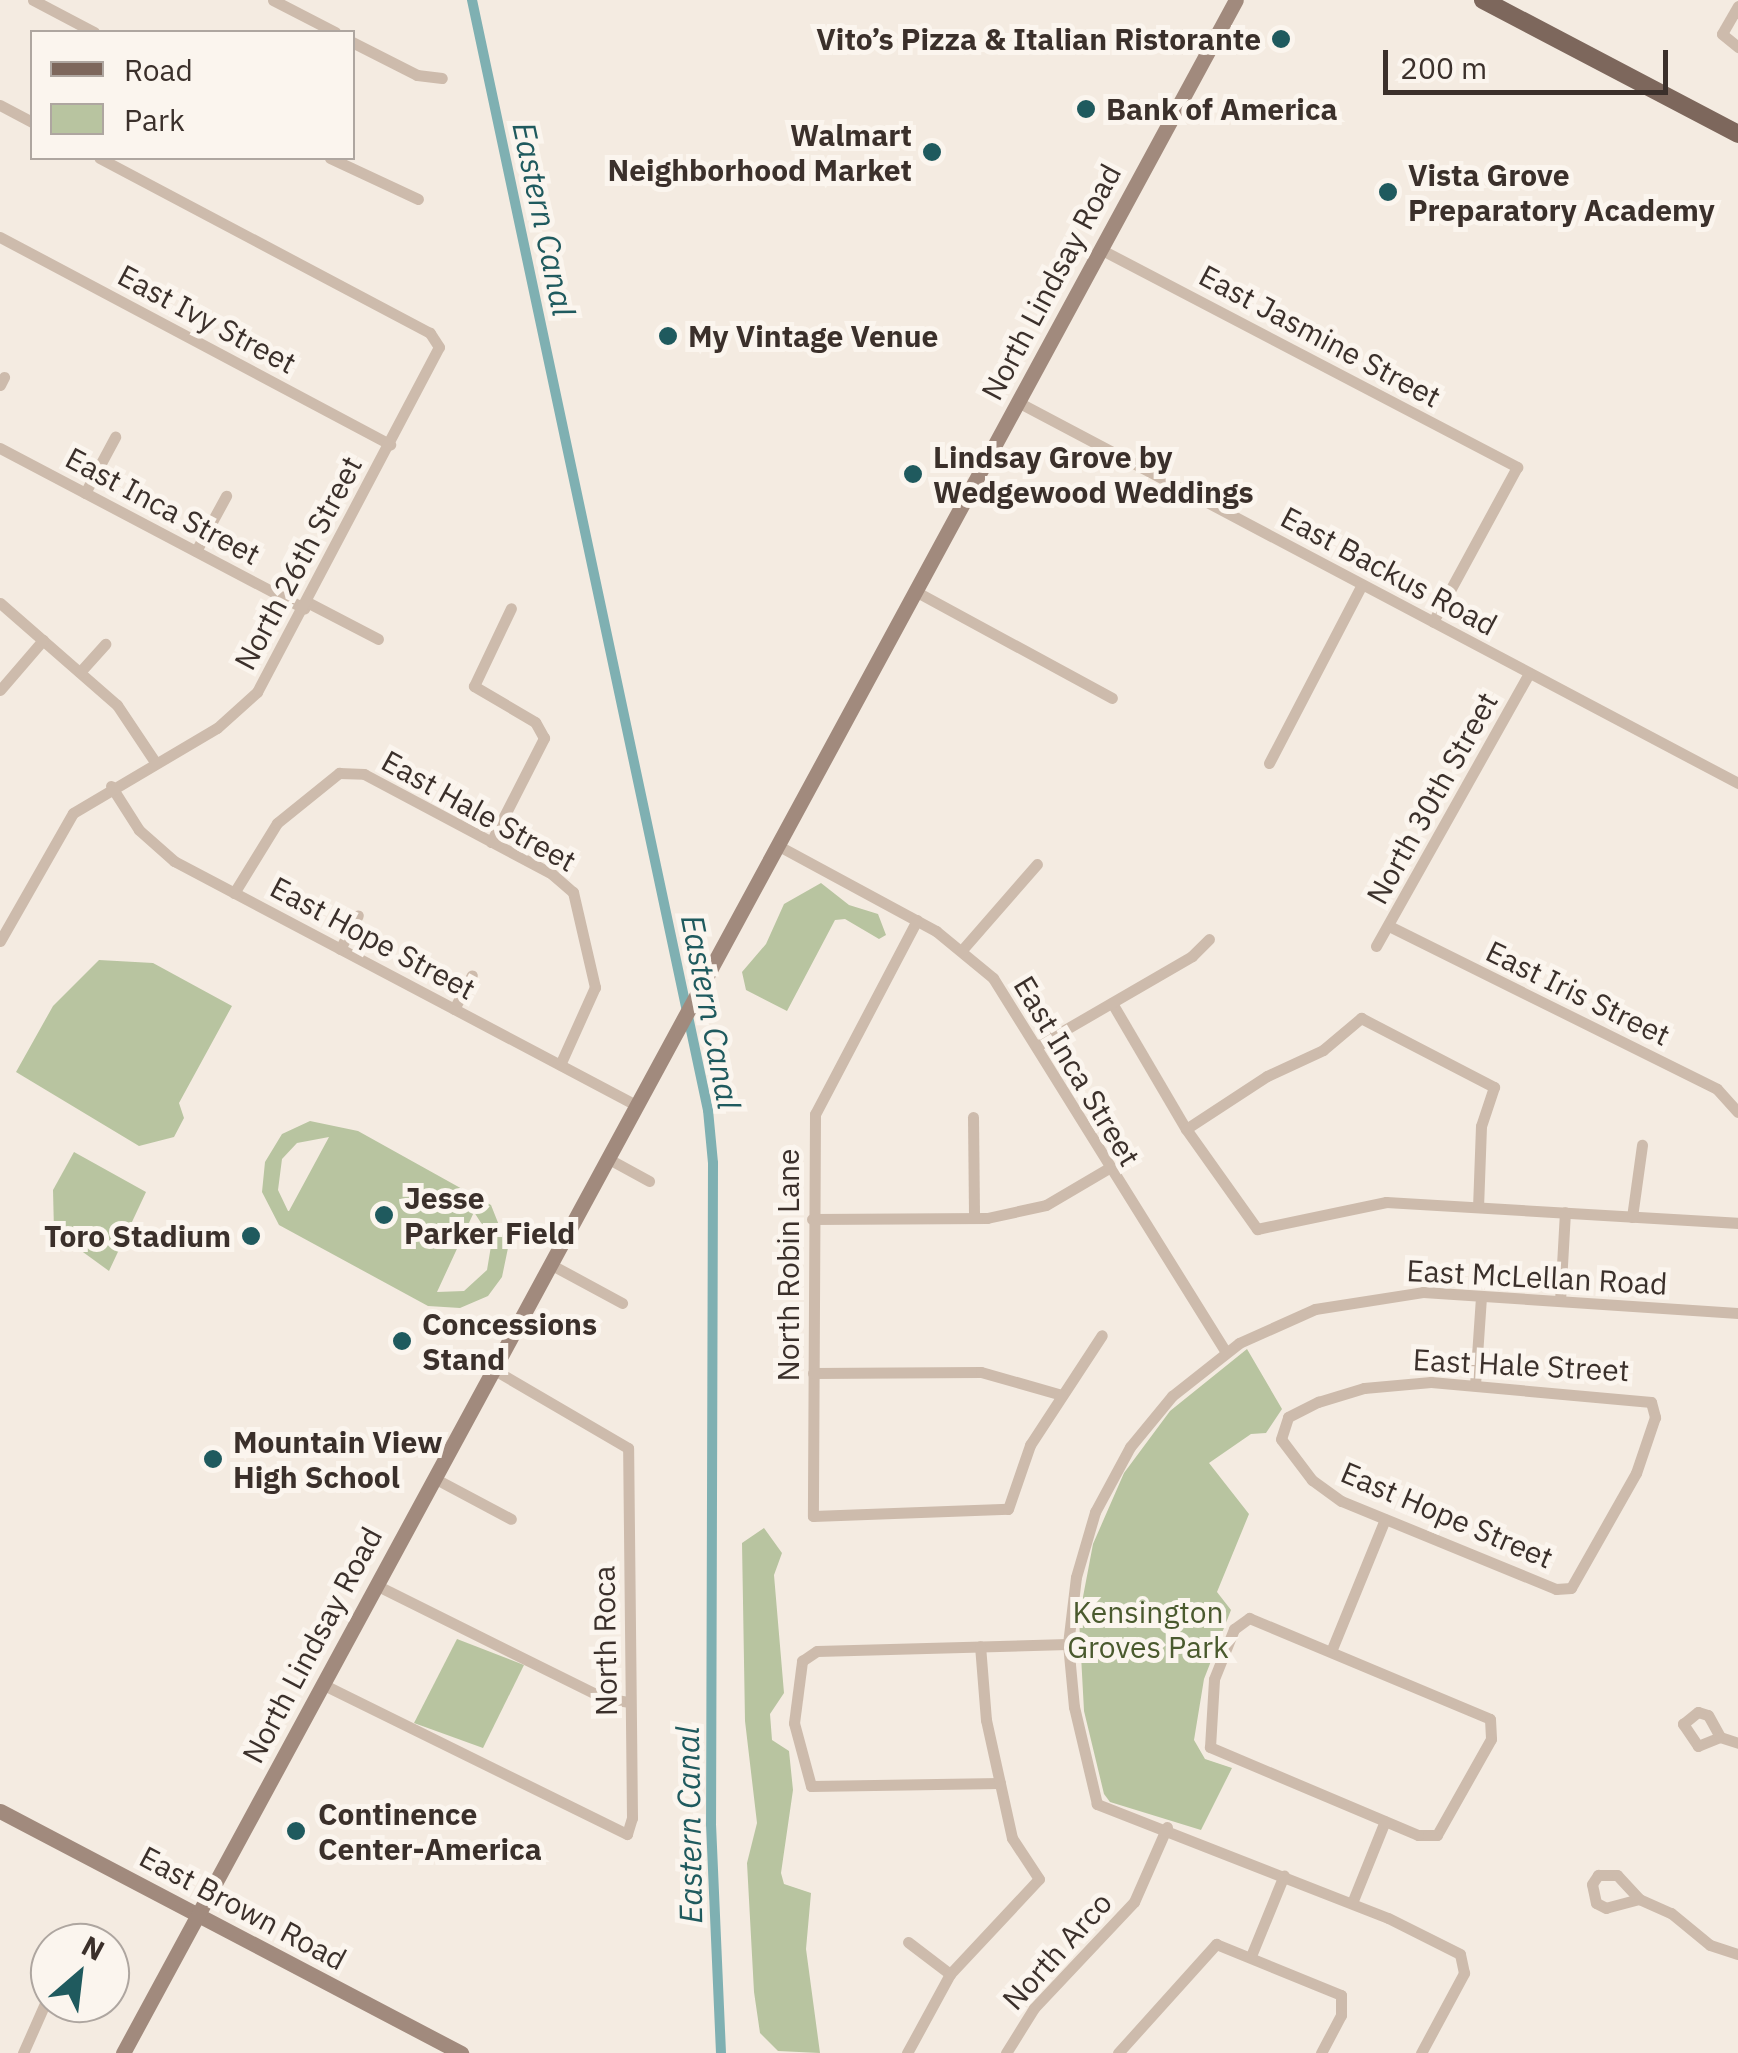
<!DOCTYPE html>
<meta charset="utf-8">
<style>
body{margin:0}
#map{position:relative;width:1738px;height:2053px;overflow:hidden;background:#f4ebe1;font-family:"IBM Plex Sans",sans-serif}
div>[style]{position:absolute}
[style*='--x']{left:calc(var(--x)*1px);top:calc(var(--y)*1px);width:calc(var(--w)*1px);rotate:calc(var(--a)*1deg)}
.green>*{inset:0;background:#b8c4a0}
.canal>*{height:10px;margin:-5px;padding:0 5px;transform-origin:5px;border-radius:5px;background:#7fb0b2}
.street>*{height:11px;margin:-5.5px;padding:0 5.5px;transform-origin:5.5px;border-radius:5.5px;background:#cdbbac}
.secondary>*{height:15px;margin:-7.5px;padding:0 7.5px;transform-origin:7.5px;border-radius:7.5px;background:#a18a7d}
.primary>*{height:18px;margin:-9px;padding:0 9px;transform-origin:9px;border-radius:9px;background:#7d675c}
.dots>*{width:28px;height:28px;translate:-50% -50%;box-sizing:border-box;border:5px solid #fbf5ee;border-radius:50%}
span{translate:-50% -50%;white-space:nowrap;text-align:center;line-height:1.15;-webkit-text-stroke:10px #fbf5ee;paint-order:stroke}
.poi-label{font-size:30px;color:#3b302b;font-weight:700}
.right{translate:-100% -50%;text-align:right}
.left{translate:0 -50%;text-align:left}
.street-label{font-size:30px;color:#3b302b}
.park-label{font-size:30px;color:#4a5a2e}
.water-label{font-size:32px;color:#1f5a5e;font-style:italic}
.legend{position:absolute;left:30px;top:30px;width:325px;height:130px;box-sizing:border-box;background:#fbf5ee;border:2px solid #aea6a0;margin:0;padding:12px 18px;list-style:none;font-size:30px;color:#3b302b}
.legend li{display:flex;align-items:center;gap:20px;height:50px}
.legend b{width:50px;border:2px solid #aea6a0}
.north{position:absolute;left:30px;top:1923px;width:100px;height:100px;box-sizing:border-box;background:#fbf5ee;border:2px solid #aea6a0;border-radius:50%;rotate:28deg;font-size:28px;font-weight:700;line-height:40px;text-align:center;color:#3b302b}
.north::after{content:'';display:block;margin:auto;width:35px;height:45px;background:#1f5a5e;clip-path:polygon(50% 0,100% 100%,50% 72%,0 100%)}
.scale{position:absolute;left:1383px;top:50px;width:285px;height:45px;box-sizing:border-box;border:5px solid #3b302b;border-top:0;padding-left:12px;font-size:30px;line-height:35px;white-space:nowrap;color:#3b302b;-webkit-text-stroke:8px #fbf5ee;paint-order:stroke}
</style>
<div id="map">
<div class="green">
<div style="clip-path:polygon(821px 883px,849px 905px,878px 914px,886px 935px,879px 939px,845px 919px,835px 920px,787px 1011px,746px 990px,742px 972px,766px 944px,784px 904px)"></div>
<div style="clip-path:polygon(99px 960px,153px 963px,232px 1006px,179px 1103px,184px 1118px,174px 1137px,139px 1146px,16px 1072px,53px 1006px)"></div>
<div style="clip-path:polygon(evenodd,310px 1121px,358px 1131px,491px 1205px,508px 1248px,502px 1277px,488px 1296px,460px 1308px,428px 1306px,279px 1225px,262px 1192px,265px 1162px,282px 1134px,310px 1121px,329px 1137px,289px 1211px,288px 1211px,278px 1190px,282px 1159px,297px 1143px,329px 1137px,310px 1121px,474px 1212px,492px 1240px,487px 1270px,464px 1291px,437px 1292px,474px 1212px)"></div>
<div style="clip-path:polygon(74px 1152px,146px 1192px,109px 1271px,54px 1231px,53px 1190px)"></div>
<div style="clip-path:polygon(1247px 1349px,1282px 1409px,1266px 1433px,1251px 1434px,1209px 1463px,1249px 1514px,1217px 1592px,1231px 1610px,1204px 1679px,1194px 1740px,1205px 1759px,1232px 1768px,1201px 1830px,1110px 1802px,1104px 1794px,1084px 1711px,1079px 1618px,1093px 1544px,1124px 1473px,1170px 1411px)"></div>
<div style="clip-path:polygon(764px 1528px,782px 1553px,774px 1575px,784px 1693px,770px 1714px,772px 1740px,789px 1751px,793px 1790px,781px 1873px,784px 1884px,811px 1893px,806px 1949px,820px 2053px,778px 2051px,760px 2033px,754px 1992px,747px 1863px,757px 1823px,745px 1721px,742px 1543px)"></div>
<div style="clip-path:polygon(457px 1639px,524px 1665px,483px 1748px,414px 1723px)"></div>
</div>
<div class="canal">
<div style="--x:472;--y:0;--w:1135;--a:78"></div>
<div style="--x:708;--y:1110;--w:53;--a:84.6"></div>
<div style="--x:713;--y:1163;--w:661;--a:90.17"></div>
<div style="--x:711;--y:1824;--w:229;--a:87.5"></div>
</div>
<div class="street">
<div style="--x:33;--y:0;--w:69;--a:27.7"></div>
<div style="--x:273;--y:0;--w:70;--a:27.3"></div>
<div style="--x:1738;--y:6;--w:32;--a:120"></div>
<div style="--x:1722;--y:34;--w:21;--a:39"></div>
<div style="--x:352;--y:42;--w:73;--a:26.9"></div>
<div style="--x:417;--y:75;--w:25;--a:7"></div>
<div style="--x:0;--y:105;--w:36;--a:28"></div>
<div style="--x:330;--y:158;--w:97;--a:25"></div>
<div style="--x:0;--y:237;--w:442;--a:28"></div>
<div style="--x:1100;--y:249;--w:471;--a:27.6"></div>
<div style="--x:1517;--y:467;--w:176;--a:118.5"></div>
<div style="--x:0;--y:385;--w:9;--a:-63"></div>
<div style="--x:1018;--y:402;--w:815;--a:27.89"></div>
<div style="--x:0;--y:448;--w:344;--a:27.8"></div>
<div style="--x:85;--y:493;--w:64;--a:-61.8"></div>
<div style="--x:196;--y:551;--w:63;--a:-61.4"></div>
<div style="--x:915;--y:591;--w:224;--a:28.5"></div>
<div style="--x:307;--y:602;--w:80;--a:27.5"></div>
<div style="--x:0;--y:603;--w:155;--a:41.1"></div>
<div style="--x:117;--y:705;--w:69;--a:56.3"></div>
<div style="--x:80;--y:672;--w:38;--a:-48"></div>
<div style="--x:0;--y:690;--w:66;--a:-49.3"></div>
<div style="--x:1269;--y:763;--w:199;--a:-62.5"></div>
<div style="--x:111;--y:786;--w:52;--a:57.5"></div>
<div style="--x:139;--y:830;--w:47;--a:41.5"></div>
<div style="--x:174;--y:861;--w:522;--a:27.84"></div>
<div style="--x:491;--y:842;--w:117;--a:-63"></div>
<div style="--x:544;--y:738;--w:18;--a:-119"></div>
<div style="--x:535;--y:722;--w:71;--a:-149.5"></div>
<div style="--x:474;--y:686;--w:86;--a:-64.6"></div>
<div style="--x:777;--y:845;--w:181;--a:28.4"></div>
<div style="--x:936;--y:931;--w:74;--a:39.5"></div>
<div style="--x:993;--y:978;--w:441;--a:58.1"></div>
<div style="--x:234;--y:893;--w:82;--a:-58.4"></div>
<div style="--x:277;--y:823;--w:80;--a:-38.9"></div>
<div style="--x:339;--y:773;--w:25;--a:2"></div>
<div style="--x:364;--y:774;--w:213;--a:28"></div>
<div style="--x:552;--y:874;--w:28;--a:41"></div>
<div style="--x:573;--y:892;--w:98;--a:77"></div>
<div style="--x:595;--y:987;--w:85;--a:114.2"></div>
<div style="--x:917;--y:920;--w:219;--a:117.7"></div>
<div style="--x:815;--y:1114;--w:402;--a:90.3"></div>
<div style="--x:813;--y:1516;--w:195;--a:-2.1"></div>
<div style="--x:1008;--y:1509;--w:68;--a:-71"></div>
<div style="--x:1030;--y:1445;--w:131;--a:-56.8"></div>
<div style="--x:1389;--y:926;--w:366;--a:26.4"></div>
<div style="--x:1717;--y:1089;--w:31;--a:48"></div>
<div style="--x:0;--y:941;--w:147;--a:-60.3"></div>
<div style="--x:73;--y:813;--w:167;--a:-30.6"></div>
<div style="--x:217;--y:728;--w:54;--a:-42"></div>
<div style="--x:257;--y:692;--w:390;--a:-62.2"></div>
<div style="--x:439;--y:347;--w:17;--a:-123"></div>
<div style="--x:430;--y:333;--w:374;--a:-152.1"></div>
<div style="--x:1376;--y:946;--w:313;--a:-60.7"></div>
<div style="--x:340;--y:949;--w:38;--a:-62"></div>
<div style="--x:962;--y:950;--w:114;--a:-48.9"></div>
<div style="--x:1112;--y:1003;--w:146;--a:59.6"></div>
<div style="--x:1186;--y:1129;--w:123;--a:54.6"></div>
<div style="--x:1257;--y:1229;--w:132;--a:-11.8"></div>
<div style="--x:1386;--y:1202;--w:353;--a:3.4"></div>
<div style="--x:454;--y:1009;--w:38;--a:-62"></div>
<div style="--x:1037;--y:1046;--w:179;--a:-30.1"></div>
<div style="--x:1192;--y:956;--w:24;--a:-45"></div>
<div style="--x:973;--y:1117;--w:101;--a:89.4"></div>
<div style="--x:1186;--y:1129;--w:97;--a:-33.2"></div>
<div style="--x:1267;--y:1076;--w:62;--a:-24.9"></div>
<div style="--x:1323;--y:1050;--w:50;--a:-40.1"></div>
<div style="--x:1361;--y:1018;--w:150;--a:27.4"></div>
<div style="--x:1494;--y:1087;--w:41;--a:108.4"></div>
<div style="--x:1481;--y:1126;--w:81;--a:92.1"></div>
<div style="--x:607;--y:1158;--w:48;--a:28.7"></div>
<div style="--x:1632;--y:1217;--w:73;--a:-82.1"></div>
<div style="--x:812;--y:1219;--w:175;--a:-0.3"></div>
<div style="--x:987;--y:1218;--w:60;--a:-12.4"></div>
<div style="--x:1046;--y:1205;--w:71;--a:-30.5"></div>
<div style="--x:550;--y:1264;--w:82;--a:28.4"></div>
<div style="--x:1560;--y:1301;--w:89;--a:-86.8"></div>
<div style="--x:813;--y:1373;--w:168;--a:-0.3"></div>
<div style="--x:981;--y:1372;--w:84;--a:15.9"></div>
<div style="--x:1431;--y:1382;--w:221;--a:5.2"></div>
<div style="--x:1651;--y:1402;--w:16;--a:75"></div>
<div style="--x:1655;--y:1417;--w:59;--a:108.7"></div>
<div style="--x:1636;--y:1473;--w:132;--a:119.5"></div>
<div style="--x:1571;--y:1588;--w:15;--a:176"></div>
<div style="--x:1556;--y:1589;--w:232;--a:-157.7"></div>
<div style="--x:1341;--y:1501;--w:36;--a:-144"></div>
<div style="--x:1312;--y:1480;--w:51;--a:-127.1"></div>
<div style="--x:1281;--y:1439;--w:23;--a:-72"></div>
<div style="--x:1288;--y:1417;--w:34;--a:-27"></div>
<div style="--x:1318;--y:1402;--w:48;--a:-16.9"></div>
<div style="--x:1364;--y:1388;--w:67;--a:-5.1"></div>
<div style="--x:1475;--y:1385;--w:89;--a:-86.1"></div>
<div style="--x:434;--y:1478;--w:87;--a:28"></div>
<div style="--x:376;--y:1585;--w:254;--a:26.4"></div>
<div style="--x:604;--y:1698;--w:26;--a:9"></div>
<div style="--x:1249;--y:1618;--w:261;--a:22.7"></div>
<div style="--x:1490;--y:1719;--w:20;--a:87"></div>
<div style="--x:1491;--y:1739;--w:110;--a:119.4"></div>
<div style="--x:1437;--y:1835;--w:19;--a:180"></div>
<div style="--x:1418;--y:1835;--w:226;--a:-157.1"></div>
<div style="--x:1210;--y:1747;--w:68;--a:-86.6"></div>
<div style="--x:1214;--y:1679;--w:54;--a:-68.2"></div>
<div style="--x:1234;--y:1629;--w:19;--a:-36"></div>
<div style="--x:1332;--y:1649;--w:140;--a:-67.8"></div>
<div style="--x:322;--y:1684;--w:340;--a:26.2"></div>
<div style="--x:627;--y:1834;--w:17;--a:-73"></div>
<div style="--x:632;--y:1818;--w:370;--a:-90.6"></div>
<div style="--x:628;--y:1448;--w:156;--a:-149.7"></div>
<div style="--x:1720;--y:1737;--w:24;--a:158"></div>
<div style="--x:1698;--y:1746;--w:27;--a:-124"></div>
<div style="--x:1683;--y:1724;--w:19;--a:-39"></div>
<div style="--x:1698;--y:1712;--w:10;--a:17"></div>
<div style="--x:1708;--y:1715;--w:25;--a:61"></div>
<div style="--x:1720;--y:1737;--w:19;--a:18"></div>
<div style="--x:1000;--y:1783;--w:189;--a:179.1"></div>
<div style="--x:811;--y:1786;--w:65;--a:-105.1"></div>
<div style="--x:794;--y:1723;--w:63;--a:-82.6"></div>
<div style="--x:802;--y:1661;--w:18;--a:-34"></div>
<div style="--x:817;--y:1651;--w:251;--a:-1.6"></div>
<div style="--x:1639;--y:1899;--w:34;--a:165"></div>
<div style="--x:1606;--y:1908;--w:11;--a:-153"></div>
<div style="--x:1596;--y:1903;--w:19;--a:-102"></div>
<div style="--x:1592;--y:1884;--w:11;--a:-56"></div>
<div style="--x:1598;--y:1875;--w:19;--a:0"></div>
<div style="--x:1617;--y:1875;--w:33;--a:47"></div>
<div style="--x:1639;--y:1899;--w:35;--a:24"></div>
<div style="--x:1671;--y:1913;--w:50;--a:39.4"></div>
<div style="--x:1710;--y:1945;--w:29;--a:18"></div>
<div style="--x:1352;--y:1903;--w:88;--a:-68.1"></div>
<div style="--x:908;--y:1942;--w:53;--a:37.3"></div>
<div style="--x:72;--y:1943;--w:13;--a:-67"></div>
<div style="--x:1251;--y:1956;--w:87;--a:-67.8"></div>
<div style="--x:23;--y:2053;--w:67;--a:-66.1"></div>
<div style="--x:907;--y:2053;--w:90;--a:-61.4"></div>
<div style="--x:950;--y:1974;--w:130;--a:-46.9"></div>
<div style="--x:1039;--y:1879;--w:49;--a:-123.4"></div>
<div style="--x:1012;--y:1838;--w:121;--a:-102.4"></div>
<div style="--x:986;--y:1720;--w:74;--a:-94.6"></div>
<div style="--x:1006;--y:2053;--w:53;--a:-58.1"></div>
<div style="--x:1034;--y:2008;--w:146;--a:-46.7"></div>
<div style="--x:1134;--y:1902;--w:82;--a:-66.3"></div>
<div style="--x:1118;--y:2053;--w:147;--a:-48"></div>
<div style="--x:1216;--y:1944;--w:135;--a:22.2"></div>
<div style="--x:1341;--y:1995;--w:20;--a:90"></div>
<div style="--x:1341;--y:2015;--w:43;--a:117.8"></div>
<div style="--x:1421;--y:2053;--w:91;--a:-61.7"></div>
<div style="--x:1464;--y:1973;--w:19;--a:-102"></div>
<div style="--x:1460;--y:1954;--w:80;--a:-153.4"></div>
<div style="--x:1388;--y:1918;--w:313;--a:-158.6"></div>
<div style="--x:1097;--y:1804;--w:100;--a:-103.3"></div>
<div style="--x:1074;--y:1707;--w:63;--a:-95.4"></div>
<div style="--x:1068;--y:1644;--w:67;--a:-83.2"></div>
<div style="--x:1076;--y:1577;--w:68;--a:-73.7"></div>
<div style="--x:1095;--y:1512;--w:74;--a:-61.7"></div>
<div style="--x:1130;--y:1447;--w:66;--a:-50.5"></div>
<div style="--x:1172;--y:1396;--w:85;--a:-38.3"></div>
<div style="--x:1239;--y:1343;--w:83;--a:-24.1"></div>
<div style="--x:1315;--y:1309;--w:109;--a:-8.9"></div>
<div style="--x:1423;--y:1292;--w:316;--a:3.8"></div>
</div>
<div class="secondary">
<div style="--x:0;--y:1811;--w:521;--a:27.7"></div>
<div style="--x:123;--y:2053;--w:2335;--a:-61.54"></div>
</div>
<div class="primary">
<div style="--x:1483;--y:0;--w:288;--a:27.7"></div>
</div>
<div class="dots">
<div style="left:1281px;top:39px;background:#1f5a5e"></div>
<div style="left:1086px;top:109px;background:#1f5a5e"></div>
<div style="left:932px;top:152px;background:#1f5a5e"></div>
<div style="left:1388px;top:192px;background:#1f5a5e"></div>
<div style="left:668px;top:336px;background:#1f5a5e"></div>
<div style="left:913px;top:474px;background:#1f5a5e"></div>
<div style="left:384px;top:1215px;background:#1f5a5e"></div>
<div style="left:251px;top:1236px;background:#1f5a5e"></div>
<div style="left:402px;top:1341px;background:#1f5a5e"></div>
<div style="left:213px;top:1459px;background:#1f5a5e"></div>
<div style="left:296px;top:1831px;background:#1f5a5e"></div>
</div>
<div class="poi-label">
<span class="right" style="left:1261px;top:39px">Vito’s Pizza &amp; Italian Ristorante</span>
<span class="left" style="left:1106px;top:109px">Bank of America</span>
<span class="right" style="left:912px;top:152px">Walmart<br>Neighborhood Market</span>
<span class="left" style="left:1408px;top:192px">Vista Grove<br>Preparatory Academy</span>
<span class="left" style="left:688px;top:336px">My Vintage Venue</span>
<span class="left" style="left:933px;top:474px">Lindsay Grove by<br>Wedgewood Weddings</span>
<span class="left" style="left:404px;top:1215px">Jesse<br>Parker Field</span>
<span class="right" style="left:231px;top:1236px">Toro Stadium</span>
<span class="left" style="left:422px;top:1341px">Concessions<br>Stand</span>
<span class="left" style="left:233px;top:1459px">Mountain View<br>High School</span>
<span class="left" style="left:318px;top:1831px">Continence<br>Center-America</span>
</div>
<div class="street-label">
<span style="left:1051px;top:282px;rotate:-62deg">North Lindsay Road</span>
<span style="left:207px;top:319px;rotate:28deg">East Ivy Street</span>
<span style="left:1320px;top:336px;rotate:28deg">East Jasmine Street</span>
<span style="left:163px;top:506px;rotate:28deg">East Inca Street</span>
<span style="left:298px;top:563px;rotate:-62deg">North 26th Street</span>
<span style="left:1389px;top:571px;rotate:28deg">East Backus Road</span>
<span style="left:1432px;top:798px;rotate:-61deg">North 30th Street</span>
<span style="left:479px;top:811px;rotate:29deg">East Hale Street</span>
<span style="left:373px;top:938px;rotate:28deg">East Hope Street</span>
<span style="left:1578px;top:993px;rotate:26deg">East Iris Street</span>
<span style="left:1077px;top:1071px;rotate:59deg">East Inca Street</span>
<span style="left:788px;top:1265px;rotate:-90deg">North Robin Lane</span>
<span style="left:1537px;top:1277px;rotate:3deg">East McLellan Road</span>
<span style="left:1521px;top:1365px;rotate:3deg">East Hale Street</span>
<span style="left:1447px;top:1515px;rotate:23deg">East Hope Street</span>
<span style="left:605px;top:1641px;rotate:-91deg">North Roca</span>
<span style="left:312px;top:1645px;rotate:-62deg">North Lindsay Road</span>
<span style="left:243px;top:1908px;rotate:28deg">East Brown Road</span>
<span style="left:1057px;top:1951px;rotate:-48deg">North Arco</span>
</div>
<div class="park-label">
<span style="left:1148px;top:1629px">Kensington<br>Groves Park</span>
</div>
<div class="water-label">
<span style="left:544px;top:219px;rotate:78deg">Eastern Canal</span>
<span style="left:711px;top:1012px;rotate:79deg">Eastern Canal</span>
<span style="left:689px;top:1825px;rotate:-91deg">Eastern Canal</span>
</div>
<ul class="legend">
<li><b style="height:12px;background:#7d675c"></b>Road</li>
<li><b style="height:28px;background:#b8c4a0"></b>Park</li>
</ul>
<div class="north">N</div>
<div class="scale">200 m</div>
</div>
